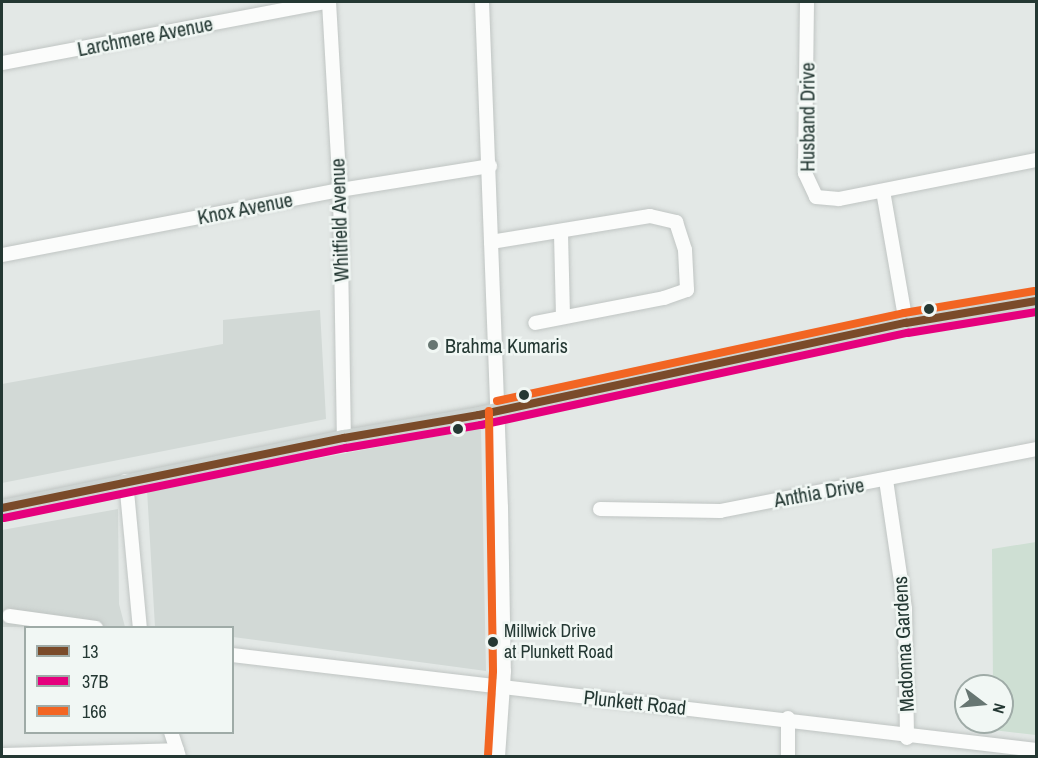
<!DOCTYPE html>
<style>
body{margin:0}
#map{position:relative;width:1038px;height:758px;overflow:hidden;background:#e3e8e6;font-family:"Archivo Narrow",sans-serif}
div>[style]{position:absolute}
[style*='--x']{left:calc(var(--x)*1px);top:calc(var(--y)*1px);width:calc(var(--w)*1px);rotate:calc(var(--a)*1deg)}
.built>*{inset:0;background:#d2d9d6}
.green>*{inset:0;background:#cedfd3}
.roads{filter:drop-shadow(0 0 2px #c0c5c3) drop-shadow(0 0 2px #c0c5c3)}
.minor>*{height:14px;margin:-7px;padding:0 7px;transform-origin:7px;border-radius:7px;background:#fbfcfb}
.major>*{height:16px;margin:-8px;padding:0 8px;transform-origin:8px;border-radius:8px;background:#ced4d2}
.bus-1>*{height:8px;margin:-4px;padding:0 4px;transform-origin:4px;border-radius:4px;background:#7a4b2a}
.bus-2>*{height:8px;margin:-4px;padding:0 4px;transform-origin:4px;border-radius:4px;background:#e5007d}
.bus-3>*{height:8px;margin:-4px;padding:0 4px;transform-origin:4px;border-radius:4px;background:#f26522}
.dots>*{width:16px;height:16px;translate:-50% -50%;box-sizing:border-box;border:3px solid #f1f7f4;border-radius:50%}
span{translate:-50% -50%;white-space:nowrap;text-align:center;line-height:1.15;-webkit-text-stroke:5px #f1f7f4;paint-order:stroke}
.bus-label{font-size:18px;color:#243833}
.left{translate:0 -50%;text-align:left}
.street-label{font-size:20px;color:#243833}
.poi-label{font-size:20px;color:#243833}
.frame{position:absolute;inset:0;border:3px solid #243833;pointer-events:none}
.legend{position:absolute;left:24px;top:626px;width:210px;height:108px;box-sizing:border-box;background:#f1f7f4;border:2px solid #9faba7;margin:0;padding:8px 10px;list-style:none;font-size:18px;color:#243833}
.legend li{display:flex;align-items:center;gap:12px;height:30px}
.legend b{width:30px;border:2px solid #9faba7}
.north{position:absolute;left:954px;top:674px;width:60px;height:60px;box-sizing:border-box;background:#f1f7f4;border:2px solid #9faba7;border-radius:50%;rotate:106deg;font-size:16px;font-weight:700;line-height:24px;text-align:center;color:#243833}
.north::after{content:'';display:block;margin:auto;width:21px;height:27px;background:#677672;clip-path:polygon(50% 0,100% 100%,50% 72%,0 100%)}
</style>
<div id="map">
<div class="built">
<div style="clip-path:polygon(320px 310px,326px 419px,2px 483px,2px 384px,223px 344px,223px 320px)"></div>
<div style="clip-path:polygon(481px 428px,486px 671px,233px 637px,232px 628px,155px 627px,147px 490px)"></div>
<div style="clip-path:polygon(118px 509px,119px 604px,125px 627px,2px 627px,2px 530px)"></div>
</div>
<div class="green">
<div style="clip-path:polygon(1036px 542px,1036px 735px,993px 730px,993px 722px,1002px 722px,1002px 686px,993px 686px,992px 549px)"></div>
</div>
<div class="roads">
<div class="minor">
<div style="--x:329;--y:2;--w:188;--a:86.7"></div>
<div style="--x:340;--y:190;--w:248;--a:89.1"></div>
<div style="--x:482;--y:2;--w:505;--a:87.85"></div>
<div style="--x:501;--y:507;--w:164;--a:89"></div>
<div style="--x:504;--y:671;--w:85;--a:94"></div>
<div style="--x:807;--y:2;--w:171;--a:90.7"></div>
<div style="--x:805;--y:173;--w:26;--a:65"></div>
<div style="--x:816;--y:197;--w:23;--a:5"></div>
<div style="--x:839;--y:199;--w:201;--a:-11.2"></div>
<div style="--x:2;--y:63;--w:328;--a:-10.7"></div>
<div style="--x:883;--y:191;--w:134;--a:80.1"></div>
<div style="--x:561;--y:234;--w:83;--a:88.6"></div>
<div style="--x:491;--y:242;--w:161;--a:-9.3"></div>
<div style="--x:650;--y:216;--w:27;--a:13"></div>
<div style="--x:676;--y:222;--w:29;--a:72"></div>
<div style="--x:685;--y:250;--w:40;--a:87.1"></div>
<div style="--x:687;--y:290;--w:24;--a:161"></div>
<div style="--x:664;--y:298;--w:131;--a:169"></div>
<div style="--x:2;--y:255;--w:344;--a:-10.9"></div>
<div style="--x:340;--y:190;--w:152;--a:-9.1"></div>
<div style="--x:886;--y:480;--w:130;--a:81.6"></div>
<div style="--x:905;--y:609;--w:129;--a:89.1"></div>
<div style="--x:126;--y:481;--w:148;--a:84.6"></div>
<div style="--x:600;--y:509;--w:120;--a:1"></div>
<div style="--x:720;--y:511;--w:322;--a:-11.1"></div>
<div style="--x:9;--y:616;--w:88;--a:7.9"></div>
<div style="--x:232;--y:655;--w:810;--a:6.74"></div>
<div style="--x:788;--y:718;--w:38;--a:90"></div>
<div style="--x:171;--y:732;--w:25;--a:72"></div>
<div style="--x:2;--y:755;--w:175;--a:-1.6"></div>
</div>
<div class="major">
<div style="--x:2;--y:508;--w:349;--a:-11.6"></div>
<div style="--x:344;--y:438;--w:137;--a:-9.7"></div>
<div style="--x:479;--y:415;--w:437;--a:-12.2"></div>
<div style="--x:906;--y:323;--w:132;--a:-9.6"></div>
</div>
</div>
<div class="bus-1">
<div style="--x:2;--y:508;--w:349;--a:-11.6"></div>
<div style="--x:344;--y:438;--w:137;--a:-9.7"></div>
<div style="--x:479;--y:415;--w:437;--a:-12.2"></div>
<div style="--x:906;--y:323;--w:132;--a:-9.6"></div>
</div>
<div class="bus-2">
<div style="--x:4;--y:518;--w:349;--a:-11.6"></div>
<div style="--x:346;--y:448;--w:137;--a:-9.7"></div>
<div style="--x:481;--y:425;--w:437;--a:-12.2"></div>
<div style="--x:908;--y:333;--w:130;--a:-9.3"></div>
</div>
<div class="bus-3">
<div style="--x:497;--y:401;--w:416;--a:-12.2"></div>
<div style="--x:904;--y:313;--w:132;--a:-9.6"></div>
<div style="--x:488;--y:755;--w:84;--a:-86.6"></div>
<div style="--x:493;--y:671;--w:260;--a:-90.9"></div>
</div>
<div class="dots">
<div style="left:929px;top:309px;background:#243833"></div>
<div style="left:433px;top:345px;background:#677672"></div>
<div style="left:524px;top:395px;background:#243833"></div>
<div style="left:458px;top:429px;background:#243833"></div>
<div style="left:493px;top:642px;background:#243833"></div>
</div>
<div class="bus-label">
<span class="left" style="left:504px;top:642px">Millwick Drive<br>at Plunkett Road</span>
</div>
<div class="street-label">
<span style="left:145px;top:36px;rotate:-11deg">Larchmere Avenue</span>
<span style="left:807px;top:117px;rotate:-90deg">Husband Drive</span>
<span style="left:245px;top:208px;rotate:-11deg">Knox Avenue</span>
<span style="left:339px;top:220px;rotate:-92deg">Whitfield Avenue</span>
<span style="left:819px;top:492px;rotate:-10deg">Anthia Drive</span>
<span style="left:903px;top:644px;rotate:-93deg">Madonna Gardens</span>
<span style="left:635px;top:702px;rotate:6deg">Plunkett Road</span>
</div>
<div class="poi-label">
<span class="left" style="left:445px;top:345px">Brahma Kumaris</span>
</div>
<div class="frame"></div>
<ul class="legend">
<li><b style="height:8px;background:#7a4b2a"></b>13</li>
<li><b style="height:8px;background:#e5007d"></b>37B</li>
<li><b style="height:8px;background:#f26522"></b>166</li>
</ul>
<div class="north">N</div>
</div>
